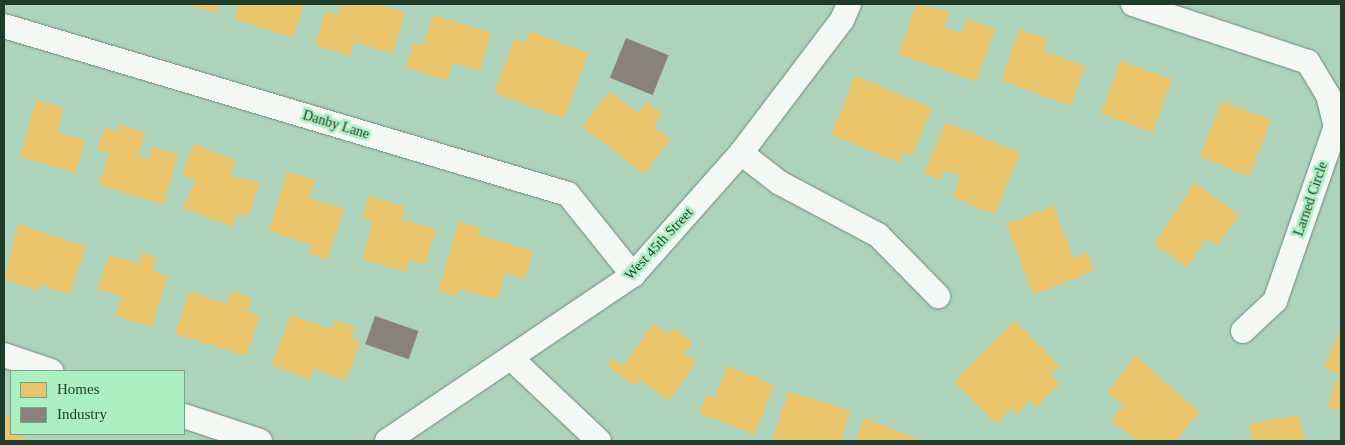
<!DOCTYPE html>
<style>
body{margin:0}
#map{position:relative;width:1345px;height:445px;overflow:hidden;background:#add3ba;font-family:Georgia,serif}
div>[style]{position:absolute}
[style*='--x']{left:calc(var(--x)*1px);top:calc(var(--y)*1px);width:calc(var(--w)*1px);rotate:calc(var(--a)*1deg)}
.homes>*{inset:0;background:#e9c46a;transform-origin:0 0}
.industry>*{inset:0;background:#8a817c;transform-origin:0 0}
.roads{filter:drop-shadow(0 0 1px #6b8977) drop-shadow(0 0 1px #6b8977)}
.street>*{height:24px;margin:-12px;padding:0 12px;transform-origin:12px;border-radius:12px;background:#f3f8f5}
span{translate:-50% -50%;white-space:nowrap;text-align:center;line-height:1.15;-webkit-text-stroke:5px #abefc2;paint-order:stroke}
.street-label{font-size:14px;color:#1f3b29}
.frame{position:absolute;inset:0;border:5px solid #1f3b29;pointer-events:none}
.legend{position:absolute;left:10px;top:370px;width:175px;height:65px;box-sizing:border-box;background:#abefc2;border:1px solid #73a785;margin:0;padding:6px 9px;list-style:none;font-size:15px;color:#1f3b29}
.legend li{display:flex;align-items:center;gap:10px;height:25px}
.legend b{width:25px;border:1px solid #73a785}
</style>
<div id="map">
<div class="homes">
<div style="clip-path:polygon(184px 4px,218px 4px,216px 13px)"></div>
<div style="clip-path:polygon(238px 4px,304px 4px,293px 38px,234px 19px)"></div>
<div style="clip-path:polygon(341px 4px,375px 4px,405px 13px,392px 54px,354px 42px,350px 56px,315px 45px,325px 11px,337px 15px)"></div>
<div style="clip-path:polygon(916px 4px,950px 12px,944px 28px,961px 34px,966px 19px,995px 29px,976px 82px,898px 54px)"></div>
<div style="clip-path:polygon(433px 15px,491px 33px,480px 71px,453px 63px,447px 81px,406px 68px,413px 43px,423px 46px)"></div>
<div style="clip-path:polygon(1020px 29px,1048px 40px,1043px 51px,1085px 67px,1070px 106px,1001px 80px)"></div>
<div style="clip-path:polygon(529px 31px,588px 53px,564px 119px,494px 93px,514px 39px,525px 43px)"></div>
<div style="left:1120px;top:61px;width:55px;height:56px;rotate:20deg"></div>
<div style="clip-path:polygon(855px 76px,932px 108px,912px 156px,904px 152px,900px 163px,831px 135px)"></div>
<div style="clip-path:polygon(609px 92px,638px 113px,646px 102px,662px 114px,654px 127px,670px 139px,644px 174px,582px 127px)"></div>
<div style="clip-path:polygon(36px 100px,63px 108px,57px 133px,85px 140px,76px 173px,20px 157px)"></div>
<div style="left:1222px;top:101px;width:53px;height:60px;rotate:22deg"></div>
<div style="clip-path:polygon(945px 122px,1020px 153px,994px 215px,952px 197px,960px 176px,944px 170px,940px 180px,924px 173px)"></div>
<div style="clip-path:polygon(119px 125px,145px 133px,138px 156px,149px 159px,152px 147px,178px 154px,163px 205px,99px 185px,109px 153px,97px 150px,104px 128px,117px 131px)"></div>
<div style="clip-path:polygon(194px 144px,236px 161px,230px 176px,260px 183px,247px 217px,237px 213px,232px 227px,183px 208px,195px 180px,182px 175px)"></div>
<div style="clip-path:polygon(287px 172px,315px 181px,309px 198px,344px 209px,327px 260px,309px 254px,312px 245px,268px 231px)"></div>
<div style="clip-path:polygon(1194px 183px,1239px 215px,1217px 246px,1206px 239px,1187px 267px,1154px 244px)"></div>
<div style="clip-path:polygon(369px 196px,405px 207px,402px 219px,436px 230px,425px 265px,409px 260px,405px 272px,362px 259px,373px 222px,362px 219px)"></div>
<div style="clip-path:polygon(1053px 206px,1073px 258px,1087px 253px,1094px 271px,1033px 295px,1006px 224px)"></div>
<div style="clip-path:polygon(459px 221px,481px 228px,478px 235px,533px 251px,524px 279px,505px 273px,497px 300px,459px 289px,456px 297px,438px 291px)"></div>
<div style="clip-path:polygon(18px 224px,86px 247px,69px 295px,40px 285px,38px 291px,4px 279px)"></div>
<div style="clip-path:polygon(142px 253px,156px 258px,152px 271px,168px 276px,151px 327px,115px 316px,121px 297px,97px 289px,109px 255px,138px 264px)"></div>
<div style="clip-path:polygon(189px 291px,226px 304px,231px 291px,252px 298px,247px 311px,260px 315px,246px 356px,175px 334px)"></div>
<div style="clip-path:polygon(291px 315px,331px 330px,335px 320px,355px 328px,350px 338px,361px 342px,345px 381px,313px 369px,309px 380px,271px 365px)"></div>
<div style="clip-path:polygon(1014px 321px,1059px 366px,1050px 375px,1059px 384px,1036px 407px,1029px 401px,1017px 414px,1011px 409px,996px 424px,954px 382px)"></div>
<div style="clip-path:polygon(653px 323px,668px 334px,673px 328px,692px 342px,684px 354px,696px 362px,669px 401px,639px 380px,635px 386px,607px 366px,612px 358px,623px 366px)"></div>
<div style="clip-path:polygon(1339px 331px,1341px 332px,1341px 412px,1327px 406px,1339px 374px,1324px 368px)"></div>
<div style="clip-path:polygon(1135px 356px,1199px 412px,1176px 441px,1137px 441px,1111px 421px,1123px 405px,1107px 393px)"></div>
<div style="clip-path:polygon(727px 366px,774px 385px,754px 435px,699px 413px,706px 395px,714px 399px)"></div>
<div style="clip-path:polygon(788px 391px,850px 411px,841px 441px,772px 441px)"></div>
<div style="clip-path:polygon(4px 414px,11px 417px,11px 434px,34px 441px,4px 441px)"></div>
<div style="clip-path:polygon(1299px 415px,1304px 441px,1253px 441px,1249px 424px)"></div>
<div style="clip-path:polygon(864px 418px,922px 441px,855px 441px)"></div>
</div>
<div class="industry">
<div style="left:626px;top:38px;width:46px;height:43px;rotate:22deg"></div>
<div style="left:375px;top:316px;width:46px;height:30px;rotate:19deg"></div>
</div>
<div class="roads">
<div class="street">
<div style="--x:1133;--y:4;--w:184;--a:18.3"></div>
<div style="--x:1308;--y:62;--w:39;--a:59"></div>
<div style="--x:1328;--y:95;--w:32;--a:76"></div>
<div style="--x:1336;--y:126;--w:185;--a:109.2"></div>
<div style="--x:1275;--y:301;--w:44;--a:136.8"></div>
<div style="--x:4;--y:26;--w:588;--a:16.59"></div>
<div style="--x:568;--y:194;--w:104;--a:51.3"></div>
<div style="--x:741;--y:153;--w:49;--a:37.6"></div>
<div style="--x:780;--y:183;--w:111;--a:28"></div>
<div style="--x:878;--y:235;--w:86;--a:45.5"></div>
<div style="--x:4;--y:355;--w:50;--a:18.8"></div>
<div style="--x:511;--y:358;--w:121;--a:43.3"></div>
<div style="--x:184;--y:416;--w:80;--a:18.2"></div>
<div style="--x:387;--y:441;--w:297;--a:-34"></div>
<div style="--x:633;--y:275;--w:163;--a:-48.5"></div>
<div style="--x:741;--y:153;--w:167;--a:-52.8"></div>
<div style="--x:842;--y:20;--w:17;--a:-66"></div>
</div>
</div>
<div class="street-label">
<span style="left:336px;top:125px;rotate:17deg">Danby Lane</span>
<span style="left:1311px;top:199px;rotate:-71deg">Larned Circle</span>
<span style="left:659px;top:244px;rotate:-47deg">West 45th Street</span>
</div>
<div class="frame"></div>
<ul class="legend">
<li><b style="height:14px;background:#e9c46a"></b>Homes</li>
<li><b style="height:14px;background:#8a817c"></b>Industry</li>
</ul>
</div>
